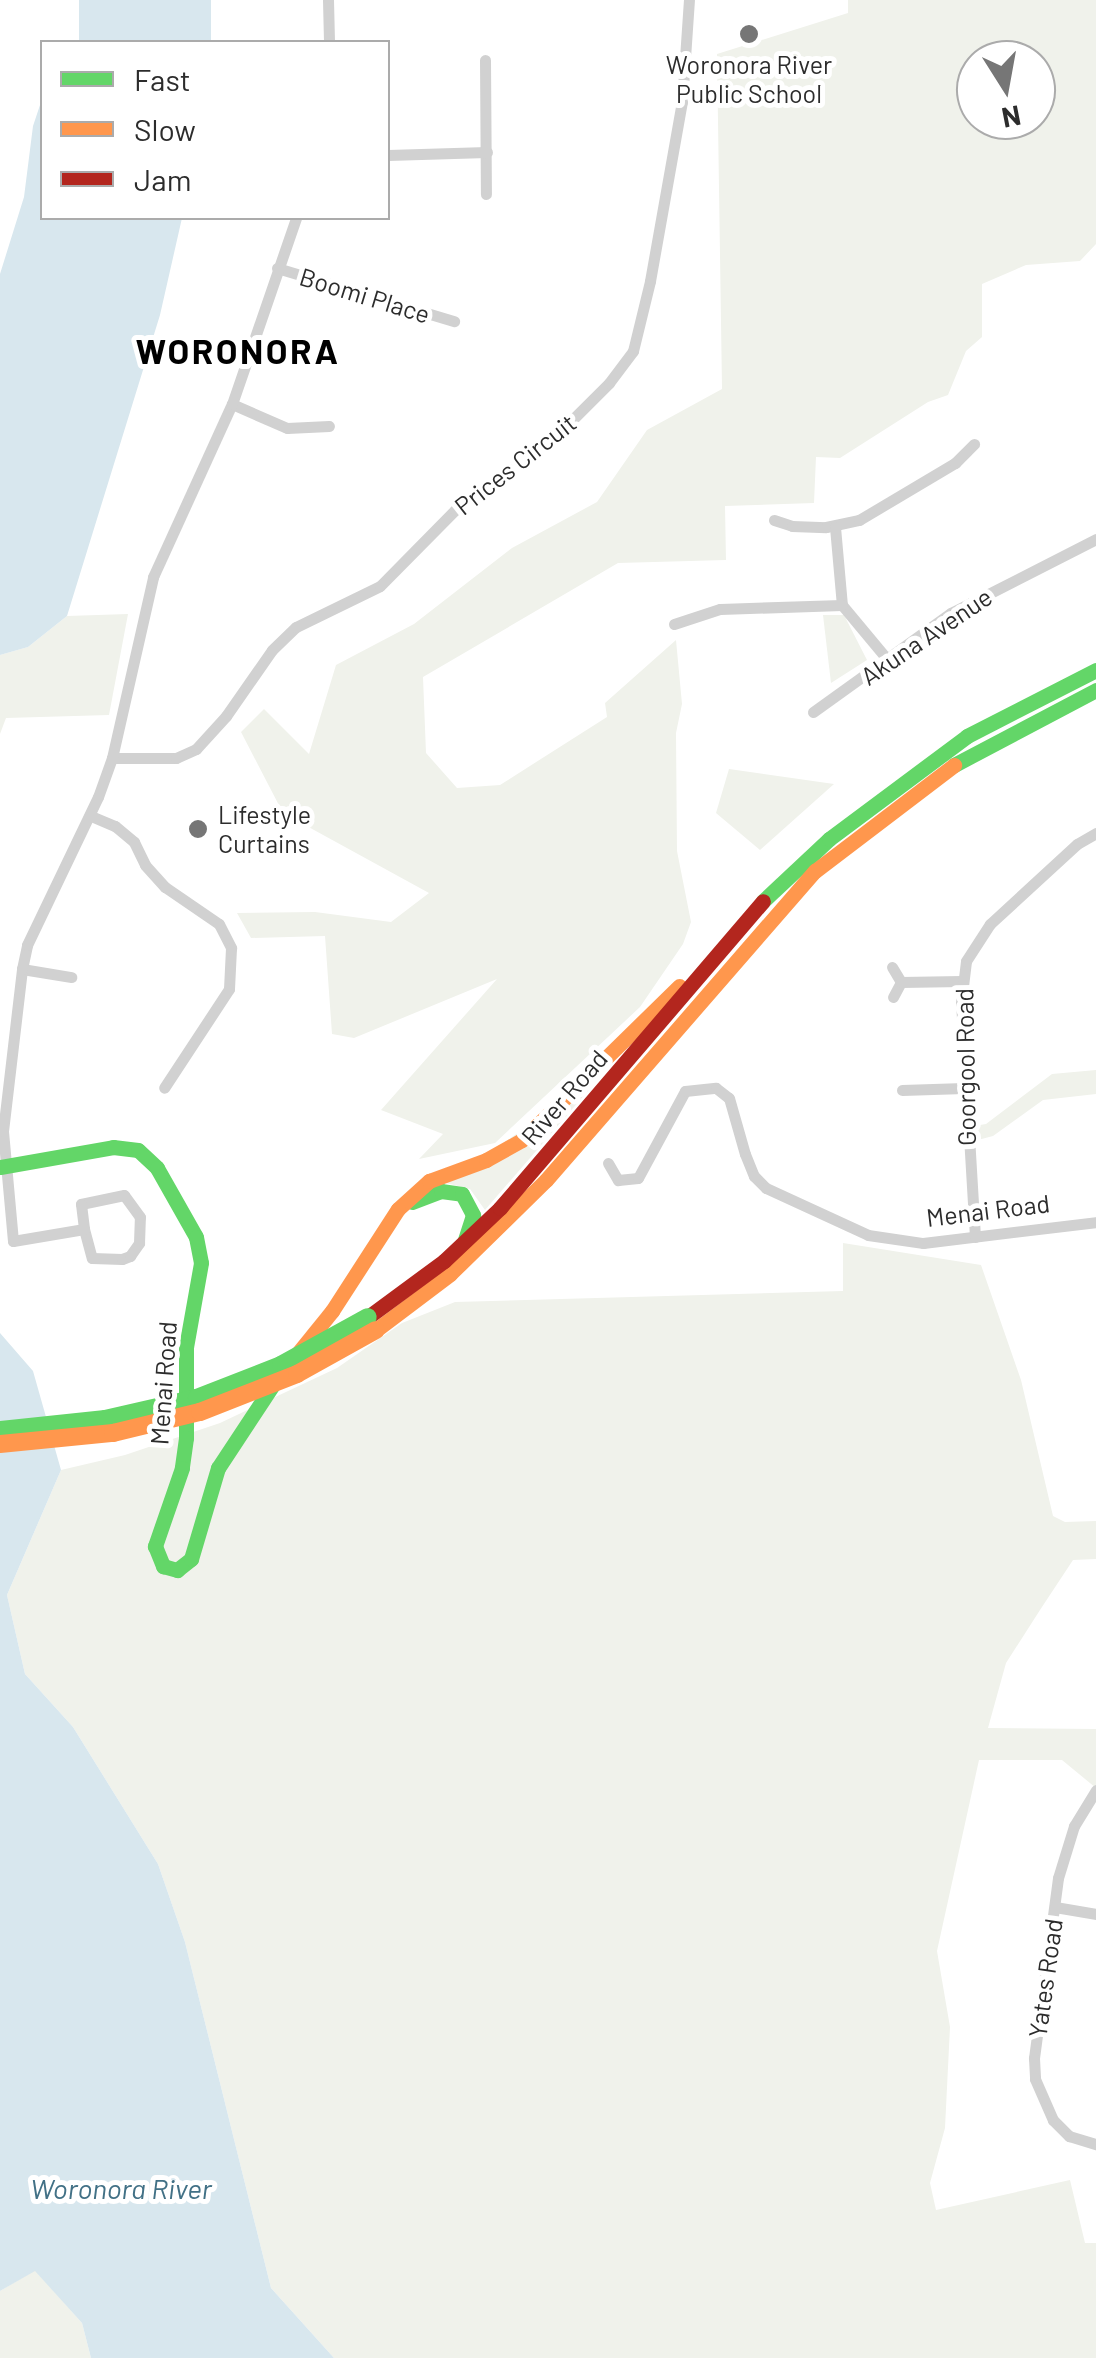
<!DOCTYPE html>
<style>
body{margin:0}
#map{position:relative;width:1096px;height:2358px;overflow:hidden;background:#fff;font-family:Barlow,sans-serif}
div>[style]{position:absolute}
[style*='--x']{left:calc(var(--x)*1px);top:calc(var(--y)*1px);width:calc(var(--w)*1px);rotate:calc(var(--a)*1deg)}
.green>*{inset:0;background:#f0f2eb}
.water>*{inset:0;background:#d8e7ee;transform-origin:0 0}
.street>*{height:11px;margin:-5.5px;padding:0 5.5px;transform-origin:5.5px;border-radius:5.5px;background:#d1d1d1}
.fast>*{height:15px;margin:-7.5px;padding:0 7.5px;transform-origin:7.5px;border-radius:7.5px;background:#63d668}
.slow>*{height:15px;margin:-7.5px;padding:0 7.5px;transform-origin:7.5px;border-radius:7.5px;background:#ff974d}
.jam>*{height:15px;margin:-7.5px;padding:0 7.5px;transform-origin:7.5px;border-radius:7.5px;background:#b3261e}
.fast-bridge>*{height:18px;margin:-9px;padding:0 9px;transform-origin:9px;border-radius:9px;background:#63d668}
.slow-bridge>*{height:18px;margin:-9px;padding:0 9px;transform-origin:9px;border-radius:9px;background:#ff974d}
.dots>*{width:28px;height:28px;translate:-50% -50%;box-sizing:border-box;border:5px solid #fff;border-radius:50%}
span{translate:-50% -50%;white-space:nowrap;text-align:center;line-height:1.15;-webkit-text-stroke:10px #fff;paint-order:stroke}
.poi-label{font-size:25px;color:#2c2c2c}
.left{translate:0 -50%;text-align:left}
.street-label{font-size:25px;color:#2c2c2c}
.water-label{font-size:28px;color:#427186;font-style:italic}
.district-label{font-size:35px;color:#000;font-weight:700;letter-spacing:2.5px}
.legend{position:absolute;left:40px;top:40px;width:350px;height:180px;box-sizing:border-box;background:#fff;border:2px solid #ababab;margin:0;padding:12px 18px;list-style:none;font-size:30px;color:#2c2c2c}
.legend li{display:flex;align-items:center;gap:20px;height:50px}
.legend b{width:50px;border:2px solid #ababab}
.north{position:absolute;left:956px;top:40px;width:100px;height:100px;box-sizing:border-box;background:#fff;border:2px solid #ababab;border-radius:50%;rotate:169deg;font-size:28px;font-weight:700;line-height:40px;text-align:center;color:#2c2c2c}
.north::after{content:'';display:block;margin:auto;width:35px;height:45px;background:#767676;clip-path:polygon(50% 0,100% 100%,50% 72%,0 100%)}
</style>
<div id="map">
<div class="green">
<div style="clip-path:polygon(evenodd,848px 0,1096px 0,1096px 244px,1080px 261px,1026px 265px,982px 284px,982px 337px,966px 351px,948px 395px,928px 402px,840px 458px,816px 457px,814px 503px,725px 506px,726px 560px,618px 563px,423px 677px,426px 753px,457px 788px,500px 785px,607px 717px,605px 703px,676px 640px,682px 704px,676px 733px,677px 851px,691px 922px,683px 944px,640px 1007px,495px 1143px,419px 1159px,443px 1134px,381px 1110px,497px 979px,354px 1038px,332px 1034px,325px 936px,251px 938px,237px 913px,315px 912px,391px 922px,429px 893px,283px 813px,241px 732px,264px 709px,309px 754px,336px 665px,414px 624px,512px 548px,597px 502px,647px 430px,722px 389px,717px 54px,848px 13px,848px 0,976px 60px,1036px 60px,1036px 120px,976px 120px,976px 60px)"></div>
<div style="clip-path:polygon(128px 614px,109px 715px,6px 718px,0 734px,0 655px,28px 647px,67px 616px)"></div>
<div style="clip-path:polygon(823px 615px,844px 615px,867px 660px,831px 683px)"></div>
<div style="clip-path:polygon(729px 769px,834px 784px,760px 850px,716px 813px)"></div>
<div style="clip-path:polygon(1096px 1070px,1096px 1094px,1043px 1100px,993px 1136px,974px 1141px,974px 1126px,986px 1124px,1052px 1074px)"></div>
<div style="clip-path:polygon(591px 1082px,593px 1085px,485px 1210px,470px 1189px,446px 1183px)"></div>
<div style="clip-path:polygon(843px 1243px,981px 1265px,1021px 1380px,1053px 1516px,1065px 1522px,1096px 1521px,1096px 1559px,1073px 1560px,1040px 1610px,1006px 1663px,988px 1728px,1096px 1729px,1096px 1788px,1062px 1760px,979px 1760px,937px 1951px,950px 2027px,945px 2128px,930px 2183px,936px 2210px,1070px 2180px,1085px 2243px,1096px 2243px,1096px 2358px,334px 2358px,271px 2288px,185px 1942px,158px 1864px,73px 1727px,25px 1674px,7px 1595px,61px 1470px,125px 1455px,220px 1423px,337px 1368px,402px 1323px,455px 1302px,843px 1291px)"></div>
<div style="clip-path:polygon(35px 2270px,82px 2323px,91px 2358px,0 2358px,0 2291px)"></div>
</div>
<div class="water">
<div style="left:79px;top:0;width:132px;height:45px"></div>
<div style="clip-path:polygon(42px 99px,42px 218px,182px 218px,160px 315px,67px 616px,28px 647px,0 655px,0 274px,24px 197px,33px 126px)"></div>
<div style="clip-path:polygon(0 1333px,33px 1371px,61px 1470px,7px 1595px,25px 1674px,73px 1727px,158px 1864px,185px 1942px,271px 2288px,334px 2358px,91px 2358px,82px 2323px,35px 2271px,0 2291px)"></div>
</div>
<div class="street">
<div style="--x:328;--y:0;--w:42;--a:88.6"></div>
<div style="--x:485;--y:60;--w:134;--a:89.6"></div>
<div style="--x:388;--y:155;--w:99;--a:-1.7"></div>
<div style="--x:277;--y:268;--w:185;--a:16.7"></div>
<div style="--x:232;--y:404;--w:60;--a:23.6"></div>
<div style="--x:287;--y:428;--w:42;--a:-2.7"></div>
<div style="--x:774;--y:520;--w:19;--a:18"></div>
<div style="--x:792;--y:526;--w:34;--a:2"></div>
<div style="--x:826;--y:527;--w:34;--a:-12"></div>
<div style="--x:859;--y:520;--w:112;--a:-30.7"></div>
<div style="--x:955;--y:463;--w:27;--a:-45"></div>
<div style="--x:835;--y:527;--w:78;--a:84.9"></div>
<div style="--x:842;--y:605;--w:70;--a:50.2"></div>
<div style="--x:674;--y:624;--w:48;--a:-18.1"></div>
<div style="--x:720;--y:609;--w:122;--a:-1.9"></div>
<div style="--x:813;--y:712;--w:170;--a:-35.7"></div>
<div style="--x:951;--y:613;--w:163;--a:-27"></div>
<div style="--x:112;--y:758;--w:64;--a:0"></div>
<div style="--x:176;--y:758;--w:22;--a:-24"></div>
<div style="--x:196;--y:749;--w:45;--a:-47.7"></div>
<div style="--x:226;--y:716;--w:80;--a:-55.1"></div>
<div style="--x:272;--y:650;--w:33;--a:-44"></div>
<div style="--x:296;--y:627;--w:93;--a:-26"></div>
<div style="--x:380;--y:586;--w:107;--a:-45.4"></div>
<div style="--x:455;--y:510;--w:135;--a:-36.9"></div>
<div style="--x:563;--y:429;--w:65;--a:-45"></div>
<div style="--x:609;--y:383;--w:40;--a:-53"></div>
<div style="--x:633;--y:351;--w:72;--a:-76.3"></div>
<div style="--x:650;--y:281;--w:182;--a:-79.9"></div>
<div style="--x:682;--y:102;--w:102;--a:-86.1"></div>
<div style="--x:91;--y:816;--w:26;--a:23"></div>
<div style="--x:115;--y:826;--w:25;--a:40"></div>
<div style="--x:134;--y:842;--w:25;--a:64"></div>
<div style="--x:145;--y:865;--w:30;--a:48"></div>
<div style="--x:165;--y:887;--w:65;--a:34.4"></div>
<div style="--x:219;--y:924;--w:27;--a:63"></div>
<div style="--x:231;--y:948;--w:41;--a:92.8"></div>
<div style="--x:229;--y:989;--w:118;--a:123.3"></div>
<div style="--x:892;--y:967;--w:17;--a:59"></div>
<div style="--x:901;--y:982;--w:17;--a:118"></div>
<div style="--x:22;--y:969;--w:50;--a:9.3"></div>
<div style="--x:901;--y:982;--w:61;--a:-0.9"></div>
<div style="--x:902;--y:1090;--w:62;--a:-1.8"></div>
<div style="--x:608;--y:1163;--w:20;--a:60"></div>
<div style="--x:618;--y:1180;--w:20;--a:-6"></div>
<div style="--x:638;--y:1178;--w:99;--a:-61.6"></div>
<div style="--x:685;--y:1091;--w:31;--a:-6"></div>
<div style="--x:716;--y:1088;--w:16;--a:38"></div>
<div style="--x:729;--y:1098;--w:58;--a:74.1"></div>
<div style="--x:745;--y:1154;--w:24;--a:68"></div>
<div style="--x:754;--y:1176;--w:17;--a:45"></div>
<div style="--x:766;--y:1188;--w:112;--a:24.7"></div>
<div style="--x:868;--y:1235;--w:56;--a:8.3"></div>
<div style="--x:923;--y:1243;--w:174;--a:-6.9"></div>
<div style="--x:84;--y:1229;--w:30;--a:75"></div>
<div style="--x:92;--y:1258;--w:30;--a:2"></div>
<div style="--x:122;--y:1259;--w:9;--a:-21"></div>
<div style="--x:130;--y:1256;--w:16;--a:-55"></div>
<div style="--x:139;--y:1243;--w:26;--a:-88"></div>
<div style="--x:140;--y:1217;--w:27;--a:-126"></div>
<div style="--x:124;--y:1195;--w:44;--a:168.2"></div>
<div style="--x:81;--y:1204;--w:25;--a:83"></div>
<div style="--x:84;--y:1229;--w:72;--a:170.4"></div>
<div style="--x:13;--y:1241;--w:110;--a:-95.2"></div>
<div style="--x:3;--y:1131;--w:163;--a:-83.3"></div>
<div style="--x:22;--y:969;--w:25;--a:-78"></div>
<div style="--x:27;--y:945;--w:164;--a:-64.4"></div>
<div style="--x:98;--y:797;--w:41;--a:-70.3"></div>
<div style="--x:112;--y:758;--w:186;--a:-77.2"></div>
<div style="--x:153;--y:577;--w:190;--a:-65.5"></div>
<div style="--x:232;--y:404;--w:197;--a:-71"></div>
<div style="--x:975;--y:1237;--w:234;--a:-93.4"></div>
<div style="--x:961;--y:1003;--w:42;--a:-83.2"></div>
<div style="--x:966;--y:961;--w:44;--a:-57"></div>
<div style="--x:990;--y:924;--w:118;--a:-42.6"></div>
<div style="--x:1077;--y:844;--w:22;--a:-30"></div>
<div style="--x:1096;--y:1790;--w:42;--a:121.4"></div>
<div style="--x:1074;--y:1826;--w:54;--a:107.1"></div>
<div style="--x:1058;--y:1878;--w:182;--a:97.6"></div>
<div style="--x:1034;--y:2058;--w:21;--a:87"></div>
<div style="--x:1035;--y:2079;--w:45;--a:66.3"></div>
<div style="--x:1053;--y:2120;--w:23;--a:45"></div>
<div style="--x:1069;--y:2136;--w:28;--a:17"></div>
<div style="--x:1055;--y:1907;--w:42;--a:9.7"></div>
</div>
<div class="fast">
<div style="--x:954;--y:765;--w:161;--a:-27.8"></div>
<div style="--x:763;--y:901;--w:91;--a:-43.2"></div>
<div style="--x:829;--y:839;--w:172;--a:-36.7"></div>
<div style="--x:967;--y:736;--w:145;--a:-27.1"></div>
<div style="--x:0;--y:1167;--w:115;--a:-10"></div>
<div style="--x:113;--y:1147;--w:25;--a:7"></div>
<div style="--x:138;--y:1150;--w:26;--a:43"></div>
<div style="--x:157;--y:1168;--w:79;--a:60.5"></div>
<div style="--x:196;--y:1237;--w:26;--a:79"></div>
<div style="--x:201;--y:1263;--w:85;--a:100.1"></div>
<div style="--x:186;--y:1347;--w:91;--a:90"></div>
<div style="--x:186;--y:1438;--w:30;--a:98"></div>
<div style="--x:182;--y:1468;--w:83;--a:109.1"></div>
<div style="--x:155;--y:1546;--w:22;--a:68"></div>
<div style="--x:163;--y:1566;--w:15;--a:16"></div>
<div style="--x:177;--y:1570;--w:18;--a:-38"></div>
<div style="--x:191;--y:1559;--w:95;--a:-73.5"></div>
<div style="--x:218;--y:1468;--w:102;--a:-56.6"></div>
<div style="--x:412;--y:1202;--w:31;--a:-21"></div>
<div style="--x:441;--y:1191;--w:21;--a:8"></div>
<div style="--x:462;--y:1194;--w:24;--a:62"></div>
<div style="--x:473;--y:1215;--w:26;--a:108"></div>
</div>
<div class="slow">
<div style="--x:398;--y:1209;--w:42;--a:-42.1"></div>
<div style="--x:429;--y:1181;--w:61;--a:-20.2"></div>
<div style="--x:486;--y:1160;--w:41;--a:-29.1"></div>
<div style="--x:522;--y:1140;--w:220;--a:-44.4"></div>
<div style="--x:376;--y:1330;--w:93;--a:-37.1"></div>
<div style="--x:450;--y:1274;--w:134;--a:-44.4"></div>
<div style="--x:546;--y:1180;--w:410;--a:-49"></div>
<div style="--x:815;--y:871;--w:175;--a:-37.3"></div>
<div style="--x:298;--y:1353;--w:54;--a:-51"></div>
<div style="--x:332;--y:1311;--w:121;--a:-57.1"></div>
</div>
<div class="jam">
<div style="--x:368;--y:1317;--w:94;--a:-36.4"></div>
<div style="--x:444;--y:1261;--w:77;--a:-43.4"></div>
<div style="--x:500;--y:1208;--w:404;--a:-49.4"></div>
</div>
<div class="fast-bridge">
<div style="--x:0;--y:1430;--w:106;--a:-6"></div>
<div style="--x:105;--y:1419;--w:94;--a:-12.9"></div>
<div style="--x:197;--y:1398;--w:90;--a:-21.4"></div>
<div style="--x:281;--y:1365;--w:99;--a:-28.9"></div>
</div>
<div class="slow-bridge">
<div style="--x:0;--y:1444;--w:114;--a:-5.6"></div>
<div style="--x:113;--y:1433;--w:89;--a:-13.6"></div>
<div style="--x:200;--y:1412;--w:104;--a:-21.4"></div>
<div style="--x:297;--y:1374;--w:90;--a:-29.1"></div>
</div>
<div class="dots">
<div style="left:749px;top:34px;background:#767676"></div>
<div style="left:198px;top:829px;background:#767676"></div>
</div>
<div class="poi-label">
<span style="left:749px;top:79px">Woronora River<br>Public School</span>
<span class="left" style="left:218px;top:829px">Lifestyle<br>Curtains</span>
</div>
<div class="street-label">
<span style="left:365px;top:295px;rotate:17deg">Boomi Place</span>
<span style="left:515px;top:464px;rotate:-38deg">Prices Circuit</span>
<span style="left:926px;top:636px;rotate:-34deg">Akuna Avenue</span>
<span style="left:965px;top:1067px;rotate:-91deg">Goorgool Road</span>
<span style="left:564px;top:1097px;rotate:-49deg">River Road</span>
<span style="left:988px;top:1210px;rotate:-7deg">Menai Road</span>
<span style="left:163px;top:1383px;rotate:-86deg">Menai Road</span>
<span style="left:1045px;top:1978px;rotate:-82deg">Yates Road</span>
</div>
<div class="water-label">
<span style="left:121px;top:2188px">Woronora River</span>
</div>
<div class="district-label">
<span style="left:238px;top:350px">WORONORA</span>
</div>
<ul class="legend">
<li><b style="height:12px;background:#63d668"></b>Fast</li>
<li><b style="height:12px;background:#ff974d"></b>Slow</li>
<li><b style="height:12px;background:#b3261e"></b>Jam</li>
</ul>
<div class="north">N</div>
</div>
